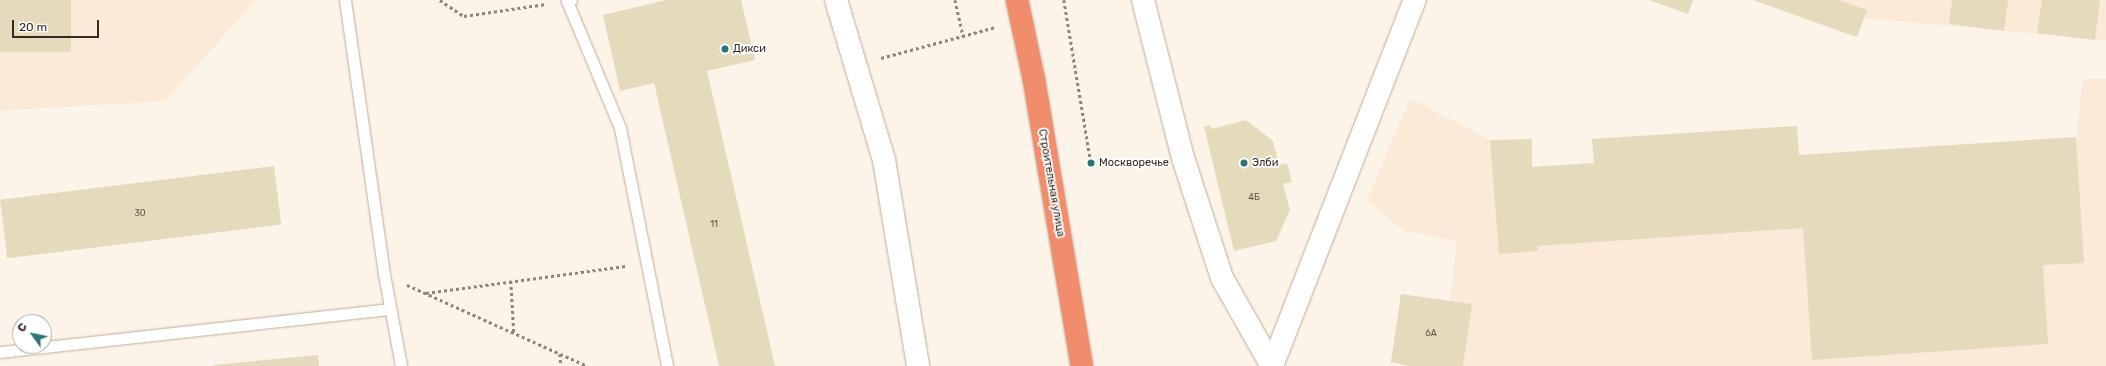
<!DOCTYPE html>
<meta charset="utf-8">
<style>
body{margin:0}
#map{position:relative;width:2106px;height:366px;overflow:hidden;background:#fcf3e9;font-family:Rubik,sans-serif}
div>[style]{position:absolute}
[style*='--x']{left:calc(var(--x)*1px);top:calc(var(--y)*1px);width:calc(var(--w)*1px);rotate:calc(var(--a)*1deg)}
.built>*{inset:0;background:#fcead9}
.building>*{inset:0;background:#e4dbbd;transform-origin:0 0}
.path>*{height:2.5px;margin-top:-1.25px;transform-origin:0;background:repeating-linear-gradient(90deg,#8e857b 0 3px,transparent 0 6px)}
.roads{filter:drop-shadow(0 0 1px #c3ad97) drop-shadow(0 0 1px #c3ad97)}
.lane>*{height:11px;margin:-5.5px;padding:0 5.5px;transform-origin:5.5px;border-radius:5.5px;background:#fff}
.street>*{height:22px;margin:-11px;padding:0 11px;transform-origin:11px;border-radius:11px;background:#fff}
.highway>*{height:22px;margin:-11px;padding:0 11px;transform-origin:11px;border-radius:11px;background:#f18d6c}
.dots>*{width:11px;height:11px;translate:-50% -50%;box-sizing:border-box;border:2px solid #fff;border-radius:50%}
span{translate:-50% -50%;white-space:nowrap;text-align:center;line-height:1.15;-webkit-text-stroke:3.5px #fff;paint-order:stroke}
.number-label{font-size:9px;color:#5f5648}
.number-label span{-webkit-text-stroke-width:0}
.poi-label{font-size:11px;color:#332a21}
.left{translate:0 -50%;text-align:left}
.street-label{font-size:11px;color:#332a21}
.north{position:absolute;left:12px;top:314px;width:40px;height:40px;box-sizing:border-box;background:#fff;border:1px solid #adaaa6;border-radius:50%;rotate:303deg;font-size:11px;font-weight:700;line-height:16px;text-align:center;color:#332a21}
.north::after{content:'';display:block;margin:auto;width:14px;height:18px;background:#2b747a;clip-path:polygon(50% 0,100% 100%,50% 72%,0 100%)}
.scale{position:absolute;left:12px;top:20px;width:87px;height:18px;box-sizing:border-box;border:2px solid #332a21;border-top:0;padding-left:5px;font-size:12px;line-height:14px;white-space:nowrap;color:#332a21;-webkit-text-stroke:3px #fff;paint-order:stroke}
</style>
<div id="map">
<div class="built">
<div style="clip-path:polygon(0 0,256px 0,165px 101px,0 111px)"></div>
<div style="clip-path:polygon(1752px 0,2106px 0,2106px 40px,1864px 18px,1857px 37px)"></div>
<div style="clip-path:polygon(2083px 79px,2106px 79px,2106px 366px,1409px 366px,1391px 362px,1401px 294px,1450px 302px,1457px 241px,1404px 231px,1367px 200px,1410px 98px,1490px 140px,1532px 139px,1532px 167px,1594px 163px,1592px 139px,1797px 126px,1799px 155px,2076px 137px)"></div>
</div>
<div class="building">
<div style="left:0;top:0;width:71px;height:52px"></div>
<div style="clip-path:polygon(666px 0,741px 0,755px 60px,707px 71px,775px 366px,719px 366px,654px 83px,620px 91px,603px 15px)"></div>
<div style="clip-path:polygon(1649px 0,1693px 0,1688px 14px)"></div>
<div style="clip-path:polygon(1753px 0,1838px 0,1867px 10px,1857px 37px)"></div>
<div style="clip-path:polygon(1952px 0,2008px 0,2004px 31px,1949px 24px)"></div>
<div style="clip-path:polygon(2042px 0,2100px 0,2095px 40px,2037px 33px)"></div>
<div style="clip-path:polygon(1246px 120px,1273px 141px,1279px 165px,1287px 163px,1292px 182px,1283px 184px,1290px 210px,1276px 241px,1234px 251px,1204px 127px,1210px 125px,1211px 129px)"></div>
<div style="clip-path:polygon(1797px 126px,1799px 155px,2076px 137px,2084px 263px,2043px 265px,2048px 344px,1812px 360px,1803px 228px,1537px 246px,1538px 251px,1499px 254px,1490px 140px,1532px 139px,1532px 167px,1594px 163px,1592px 139px)"></div>
<div style="left:274px;top:166px;width:59px;height:276px;rotate:83deg"></div>
<div style="clip-path:polygon(1401px 294px,1472px 304px,1463px 366px,1409px 366px,1391px 362px)"></div>
<div style="clip-path:polygon(318px 355px,319px 366px,213px 366px,213px 365px)"></div>
</div>
<div class="path">
<div style="--x:440;--y:0;--w:29;--a:34"></div>
<div style="--x:464;--y:16;--w:83;--a:-8.3"></div>
<div style="--x:955;--y:0;--w:37;--a:77"></div>
<div style="--x:1064;--y:0;--w:165;--a:80.6"></div>
<div style="--x:881;--y:58;--w:119;--a:-15.1"></div>
<div style="--x:511;--y:281;--w:52;--a:86.7"></div>
<div style="--x:407;--y:285;--w:197;--a:24.2"></div>
<div style="--x:426;--y:293;--w:203;--a:-7.7"></div>
<div style="--x:560;--y:354;--w:12;--a:85"></div>
</div>
<div class="roads">
<div class="lane">
<div style="--x:345;--y:0;--w:277;--a:81.9"></div>
<div style="--x:384;--y:274;--w:94;--a:79.5"></div>
<div style="--x:571;--y:0;--w:4;--a:166"></div>
<div style="--x:567;--y:1;--w:138;--a:67.3"></div>
<div style="--x:620;--y:128;--w:243;--a:78.8"></div>
<div style="--x:0;--y:352;--w:392;--a:-6.3"></div>
</div>
<div class="street">
<div style="--x:836;--y:0;--w:167;--a:73.3"></div>
<div style="--x:884;--y:160;--w:209;--a:80.6"></div>
<div style="--x:1143;--y:0;--w:163;--a:75.8"></div>
<div style="--x:1183;--y:158;--w:126;--a:72"></div>
<div style="--x:1222;--y:278;--w:101;--a:60.4"></div>
<div style="--x:1272;--y:366;--w:393;--a:-68.7"></div>
</div>
<div class="highway">
<div style="--x:1017;--y:0;--w:82;--a:78"></div>
<div style="--x:1034;--y:80;--w:290;--a:80.5"></div>
</div>
</div>
<div class="dots">
<div style="left:725px;top:49px;background:#2b747a"></div>
<div style="left:1091px;top:163px;background:#2b747a"></div>
<div style="left:1244px;top:163px;background:#2b747a"></div>
</div>
<div class="number-label">
<span style="left:1254px;top:197px">4Б</span>
<span style="left:140px;top:213px">30</span>
<span style="left:714px;top:224px">11</span>
<span style="left:1431px;top:333px">6А</span>
</div>
<div class="poi-label">
<span class="left" style="left:733px;top:49px">Дикси</span>
<span class="left" style="left:1099px;top:163px">Москворечье</span>
<span class="left" style="left:1252px;top:163px">Элби</span>
</div>
<div class="street-label">
<span style="left:1051px;top:183px;rotate:80deg">Строительная улица</span>
</div>
<div class="north">С</div>
<div class="scale">20 m</div>
</div>
